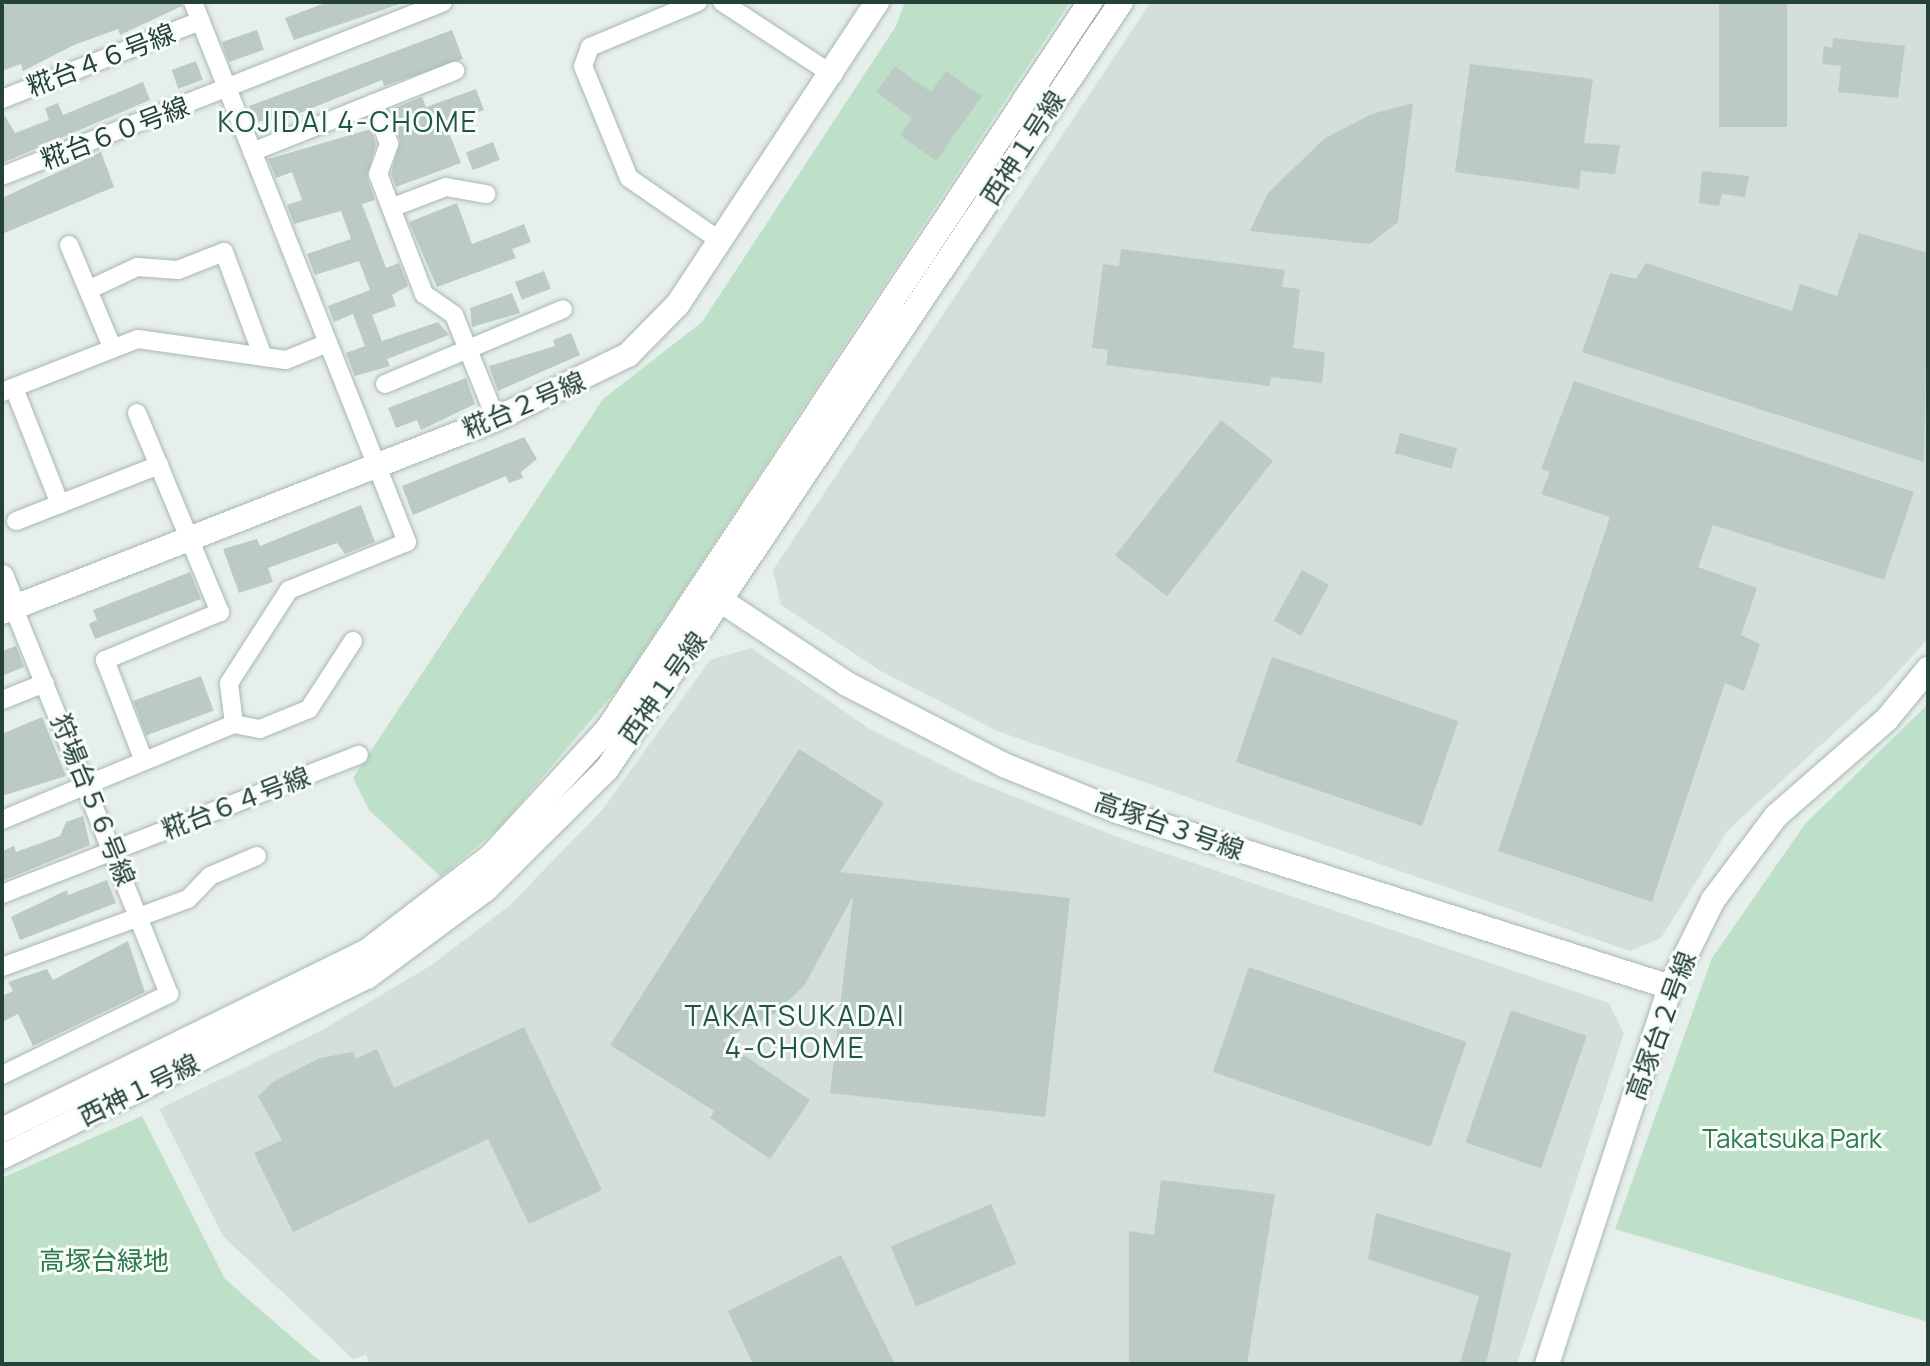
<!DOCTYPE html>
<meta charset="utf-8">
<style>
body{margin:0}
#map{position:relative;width:1930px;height:1366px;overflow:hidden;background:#e6efeb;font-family:Manrope,"Noto Sans JP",sans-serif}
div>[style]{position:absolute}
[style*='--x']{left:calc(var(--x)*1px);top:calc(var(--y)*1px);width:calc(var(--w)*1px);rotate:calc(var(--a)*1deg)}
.built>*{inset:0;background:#d4dfda}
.green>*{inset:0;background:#bfe0c8}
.building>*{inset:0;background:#bbcac4;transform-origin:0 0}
.roads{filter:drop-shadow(0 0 2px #a8b8b2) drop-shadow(0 0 2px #a8b8b2)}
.street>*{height:18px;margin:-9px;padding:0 9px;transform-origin:9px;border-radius:9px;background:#fff}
.secondary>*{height:24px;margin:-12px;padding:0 12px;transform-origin:12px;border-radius:12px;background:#fff}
span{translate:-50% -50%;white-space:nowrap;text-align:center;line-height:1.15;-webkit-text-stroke:6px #f7fbf9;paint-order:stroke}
.street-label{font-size:26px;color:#24423a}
.park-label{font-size:26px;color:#2d7a4b}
.neighbourhood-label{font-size:28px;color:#1f5548;letter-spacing:2px}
.frame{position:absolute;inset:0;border:4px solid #24423a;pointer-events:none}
</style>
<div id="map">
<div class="built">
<div style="clip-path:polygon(1151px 2px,1928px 2px,1928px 639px,1880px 691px,1728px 830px,1661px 938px,1630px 951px,997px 731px,879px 670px,781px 605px,773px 570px)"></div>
<div style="clip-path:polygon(751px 648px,870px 729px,975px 781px,1125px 840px,1609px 1003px,1624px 1033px,1517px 1364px,369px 1364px,366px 1355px,353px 1359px,223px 1236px,159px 1109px,322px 1030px,430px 966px,509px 906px,603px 809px,710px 660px)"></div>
</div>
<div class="green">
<div style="clip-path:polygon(905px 2px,1070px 2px,620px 686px,499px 828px,441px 877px,369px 810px,353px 778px,603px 399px,702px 322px,896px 26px)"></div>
<div style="clip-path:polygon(1928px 704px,1928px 1322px,1615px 1229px,1712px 958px,1805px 824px)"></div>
<div style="clip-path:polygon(142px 1116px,225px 1279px,323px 1364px,2px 1364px,2px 1178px)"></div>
</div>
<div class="building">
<div style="clip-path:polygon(12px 2px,181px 2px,182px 6px,120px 35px,118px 29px,74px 45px,23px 71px,21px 64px,2px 71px,2px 6px)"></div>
<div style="clip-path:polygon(328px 2px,399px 2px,400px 4px,294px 40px,285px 18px)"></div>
<div style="left:1719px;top:2px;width:68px;height:125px"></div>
<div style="left:257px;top:30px;width:21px;height:37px;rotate:71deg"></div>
<div style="clip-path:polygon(452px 30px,463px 59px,384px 86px,382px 80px,290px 117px,255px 122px,249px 106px)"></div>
<div style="clip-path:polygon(1833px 38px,1905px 46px,1898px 98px,1838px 92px,1841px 66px,1822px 64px,1824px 46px,1832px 48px)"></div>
<div style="left:196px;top:61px;width:20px;height:26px;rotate:70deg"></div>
<div style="clip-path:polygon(1470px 64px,1593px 79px,1584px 143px,1620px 145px,1615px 174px,1581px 171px,1579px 189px,1455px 172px)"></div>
<div style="clip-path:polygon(895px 66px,931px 92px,946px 71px,982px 96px,936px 161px,900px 135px,912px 118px,876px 92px)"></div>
<div style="clip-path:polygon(143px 82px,150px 100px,2px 163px,2px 111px,15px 133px,49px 120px,45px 108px,58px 103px,63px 115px)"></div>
<div style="clip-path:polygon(476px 89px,484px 110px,446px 125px,461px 163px,396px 187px,391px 174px,400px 141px,389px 110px,422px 97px,426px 107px)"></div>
<div style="clip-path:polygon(1413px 103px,1398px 222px,1370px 244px,1250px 231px,1268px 193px,1325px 138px,1372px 114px)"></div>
<div style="clip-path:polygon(371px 129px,376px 144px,367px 177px,375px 200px,362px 204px,386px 268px,399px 263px,408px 286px,392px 295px,396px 306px,372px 315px,382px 341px,438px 322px,449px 335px,387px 359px,390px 366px,355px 376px,346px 353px,365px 346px,353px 314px,334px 322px,328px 306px,370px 290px,359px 261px,315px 275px,307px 254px,351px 239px,341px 211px,294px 224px,287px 205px,302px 200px,292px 172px,276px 178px,268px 159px)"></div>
<div style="left:493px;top:142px;width:19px;height:29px;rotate:69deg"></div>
<div style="clip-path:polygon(101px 152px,114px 187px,2px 234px,2px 198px)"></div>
<div style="clip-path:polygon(1702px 171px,1749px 176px,1745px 197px,1722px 194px,1719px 206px,1699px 203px)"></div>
<div style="clip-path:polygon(457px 203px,472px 244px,524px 224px,531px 242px,512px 249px,516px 258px,437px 287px,409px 222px)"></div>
<div style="clip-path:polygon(1859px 233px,1928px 253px,1924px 462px,1582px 352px,1610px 273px,1636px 279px,1646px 263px,1792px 311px,1800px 284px,1837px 296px)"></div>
<div style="clip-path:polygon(1121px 249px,1285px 270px,1282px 287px,1300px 289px,1293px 348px,1325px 352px,1322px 383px,1271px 377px,1270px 386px,1106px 365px,1108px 350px,1092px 348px,1103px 264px,1119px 266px)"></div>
<div style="left:544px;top:271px;width:19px;height:31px;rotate:69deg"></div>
<div style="clip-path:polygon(512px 293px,520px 313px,472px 327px,470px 308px)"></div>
<div style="clip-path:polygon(571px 333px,580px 355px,498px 391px,489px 366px,555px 346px,553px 340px)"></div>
<div style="clip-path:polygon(466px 378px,475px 404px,421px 430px,417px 420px,396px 428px,388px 408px)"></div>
<div style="clip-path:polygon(1574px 381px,1914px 492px,1884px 580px,1713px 525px,1698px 567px,1757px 588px,1741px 635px,1760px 644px,1744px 691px,1725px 683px,1652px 902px,1498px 851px,1610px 517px,1541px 494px,1550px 472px,1541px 469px)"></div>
<div style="left:1221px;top:420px;width:66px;height:172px;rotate:38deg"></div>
<div style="left:1400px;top:433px;width:59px;height:21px;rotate:15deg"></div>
<div style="clip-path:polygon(524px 437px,537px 459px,521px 472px,523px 478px,509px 483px,506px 476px,413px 515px,402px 486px)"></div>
<div style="clip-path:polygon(361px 505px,375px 542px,345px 554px,337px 543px,268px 568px,273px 582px,239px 593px,223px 549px,257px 539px,260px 546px)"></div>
<div style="left:1302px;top:570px;width:31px;height:58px;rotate:29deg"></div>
<div style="clip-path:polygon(190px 572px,201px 599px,95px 639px,89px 624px,97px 620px,93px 610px)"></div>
<div style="clip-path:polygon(16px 646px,24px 667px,2px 676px,2px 651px)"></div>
<div style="left:1272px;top:657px;width:197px;height:111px;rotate:19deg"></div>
<div style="left:201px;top:676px;width:37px;height:72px;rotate:70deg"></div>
<div style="clip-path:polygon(42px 717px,66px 776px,2px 796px,2px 734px)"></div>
<div style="clip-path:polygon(799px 749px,884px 803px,840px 872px,1070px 898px,1045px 1117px,830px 1093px,853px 896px,804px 986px,774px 1014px,722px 1040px,810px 1100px,770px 1159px,710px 1118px,714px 1111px,610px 1045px)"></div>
<div style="clip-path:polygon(83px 816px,90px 845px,2px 881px,2px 851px,14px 846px,16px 852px,60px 836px,66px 822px)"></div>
<div style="clip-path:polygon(107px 880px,116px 903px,20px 940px,11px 917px,67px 890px,68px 895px)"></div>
<div style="clip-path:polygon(128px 941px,145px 992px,33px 1046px,18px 1014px,2px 1022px,2px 996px,13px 991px,8px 982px,47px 969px,53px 980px)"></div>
<div style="left:1249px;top:967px;width:230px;height:111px;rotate:19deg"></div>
<div style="left:1511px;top:1010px;width:80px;height:140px;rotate:19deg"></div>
<div style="clip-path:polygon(524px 1027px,602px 1190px,529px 1224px,488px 1139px,293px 1232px,254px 1153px,282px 1140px,258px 1096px,273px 1082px,320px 1058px,353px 1052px,356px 1059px,377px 1049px,394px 1088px)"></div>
<div style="clip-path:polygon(1161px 1180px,1275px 1194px,1247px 1364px,1129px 1364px,1129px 1231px,1154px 1235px)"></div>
<div style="left:991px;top:1204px;width:65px;height:109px;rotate:67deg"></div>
<div style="clip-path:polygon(1376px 1213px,1511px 1253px,1486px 1364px,1460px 1364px,1479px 1296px,1368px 1259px)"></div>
<div style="clip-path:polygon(841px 1255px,895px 1364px,753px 1364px,728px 1311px)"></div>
</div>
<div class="roads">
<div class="street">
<div style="--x:698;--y:2;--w:117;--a:157.4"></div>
<div style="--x:590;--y:47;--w:20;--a:110"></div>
<div style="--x:583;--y:66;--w:121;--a:67.7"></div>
<div style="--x:629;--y:178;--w:109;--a:34.6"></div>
<div style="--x:722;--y:2;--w:133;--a:33.3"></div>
<div style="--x:2;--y:99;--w:213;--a:-21.5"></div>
<div style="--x:374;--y:103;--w:44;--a:69.9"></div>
<div style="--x:389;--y:144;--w:32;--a:110"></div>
<div style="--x:378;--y:174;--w:129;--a:69"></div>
<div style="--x:424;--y:294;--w:37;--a:35"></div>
<div style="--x:454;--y:315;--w:112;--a:68"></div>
<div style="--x:252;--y:152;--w:219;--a:-21.8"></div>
<div style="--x:2;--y:176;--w:474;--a:-21.5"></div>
<div style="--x:391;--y:208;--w:59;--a:-20.9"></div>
<div style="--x:446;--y:187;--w:41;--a:9.9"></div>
<div style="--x:69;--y:245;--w:111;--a:67.1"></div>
<div style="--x:88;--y:290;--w:54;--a:-25.1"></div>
<div style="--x:137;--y:267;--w:41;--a:4.2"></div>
<div style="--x:178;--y:270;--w:49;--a:-21.4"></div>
<div style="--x:224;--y:252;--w:112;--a:69.6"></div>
<div style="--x:385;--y:384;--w:193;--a:-22.8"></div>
<div style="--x:14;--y:388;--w:125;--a:68.4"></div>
<div style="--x:2;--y:392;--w:146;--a:-21.3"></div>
<div style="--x:138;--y:339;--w:149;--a:8.1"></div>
<div style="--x:286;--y:360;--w:45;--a:-22"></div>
<div style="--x:137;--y:413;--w:216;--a:67.4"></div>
<div style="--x:220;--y:612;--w:125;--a:157.3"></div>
<div style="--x:105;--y:660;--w:108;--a:68.9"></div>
<div style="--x:16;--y:521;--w:154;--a:-21.4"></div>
<div style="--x:2;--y:700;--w:46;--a:-21.6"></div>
<div style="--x:234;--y:724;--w:26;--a:11"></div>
<div style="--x:260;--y:729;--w:53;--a:-22.2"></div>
<div style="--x:309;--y:709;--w:81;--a:-57.1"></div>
<div style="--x:2;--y:820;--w:251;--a:-22.5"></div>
<div style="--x:234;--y:724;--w:41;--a:-97"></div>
<div style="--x:229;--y:683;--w:111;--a:-57.2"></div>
<div style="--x:289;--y:590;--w:127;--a:-22.1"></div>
<div style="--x:407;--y:542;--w:581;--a:-111.62"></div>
<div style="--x:2;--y:894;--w:383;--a:-21.3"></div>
<div style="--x:2;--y:967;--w:198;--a:-20.1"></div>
<div style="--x:188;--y:899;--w:32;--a:-46"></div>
<div style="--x:210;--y:876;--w:51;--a:-23.1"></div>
<div style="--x:2;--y:1075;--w:186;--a:-25.9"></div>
<div style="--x:169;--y:994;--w:416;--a:-111.9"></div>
</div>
<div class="secondary">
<div style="--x:2;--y:577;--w:33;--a:69"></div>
<div style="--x:711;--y:594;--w:163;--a:33.5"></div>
<div style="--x:847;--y:684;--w:179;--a:27.3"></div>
<div style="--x:1006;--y:766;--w:120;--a:22.1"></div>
<div style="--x:1117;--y:811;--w:580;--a:17.65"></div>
<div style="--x:2;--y:612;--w:530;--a:-21.34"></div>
<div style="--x:496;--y:419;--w:147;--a:-25.9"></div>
<div style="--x:628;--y:355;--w:71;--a:-45.6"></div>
<div style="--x:678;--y:304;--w:362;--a:-56.6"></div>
<div style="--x:2;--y:1130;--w:405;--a:-26.1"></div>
<div style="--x:366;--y:952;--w:158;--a:-37.5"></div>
<div style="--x:491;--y:856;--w:171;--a:-47.4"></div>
<div style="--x:607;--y:730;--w:874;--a:-56.44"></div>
<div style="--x:2;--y:1157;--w:407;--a:-26.3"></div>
<div style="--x:367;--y:977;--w:148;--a:-36.5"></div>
<div style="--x:486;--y:889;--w:170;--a:-44.8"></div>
<div style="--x:607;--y:769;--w:923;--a:-56.17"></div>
<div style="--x:1547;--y:1364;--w:397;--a:-71.9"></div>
<div style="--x:1670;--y:987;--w:97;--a:-63.7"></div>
<div style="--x:1713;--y:900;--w:105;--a:-53.1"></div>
<div style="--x:1776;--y:816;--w:147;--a:-41.1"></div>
<div style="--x:1887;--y:719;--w:65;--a:-50.6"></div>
</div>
</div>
<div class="street-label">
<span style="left:101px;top:60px;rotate:-21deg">糀台４６号線</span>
<span style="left:115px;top:133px;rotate:-21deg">糀台６０号線</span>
<span style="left:1023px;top:148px;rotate:-57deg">西神１号線</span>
<span style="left:524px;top:405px;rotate:-23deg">糀台２号線</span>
<span style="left:663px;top:688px;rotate:-55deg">西神１号線</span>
<span style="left:93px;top:800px;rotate:68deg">狩場台５６号線</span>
<span style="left:236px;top:803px;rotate:-21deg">糀台６４号線</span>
<span style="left:1169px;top:826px;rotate:19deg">高塚台３号線</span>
<span style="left:1661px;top:1026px;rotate:-70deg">高塚台２号線</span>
<span style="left:139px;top:1090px;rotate:-26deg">西神１号線</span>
</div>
<div class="park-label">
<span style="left:1792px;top:1139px">Takatsuka Park</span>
<span style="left:104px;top:1261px">高塚台緑地</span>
</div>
<div class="neighbourhood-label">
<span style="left:348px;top:121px">KOJIDAI 4-CHOME</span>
<span style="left:795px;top:1031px">TAKATSUKADAI<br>4-CHOME</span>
</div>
<div class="frame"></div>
</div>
